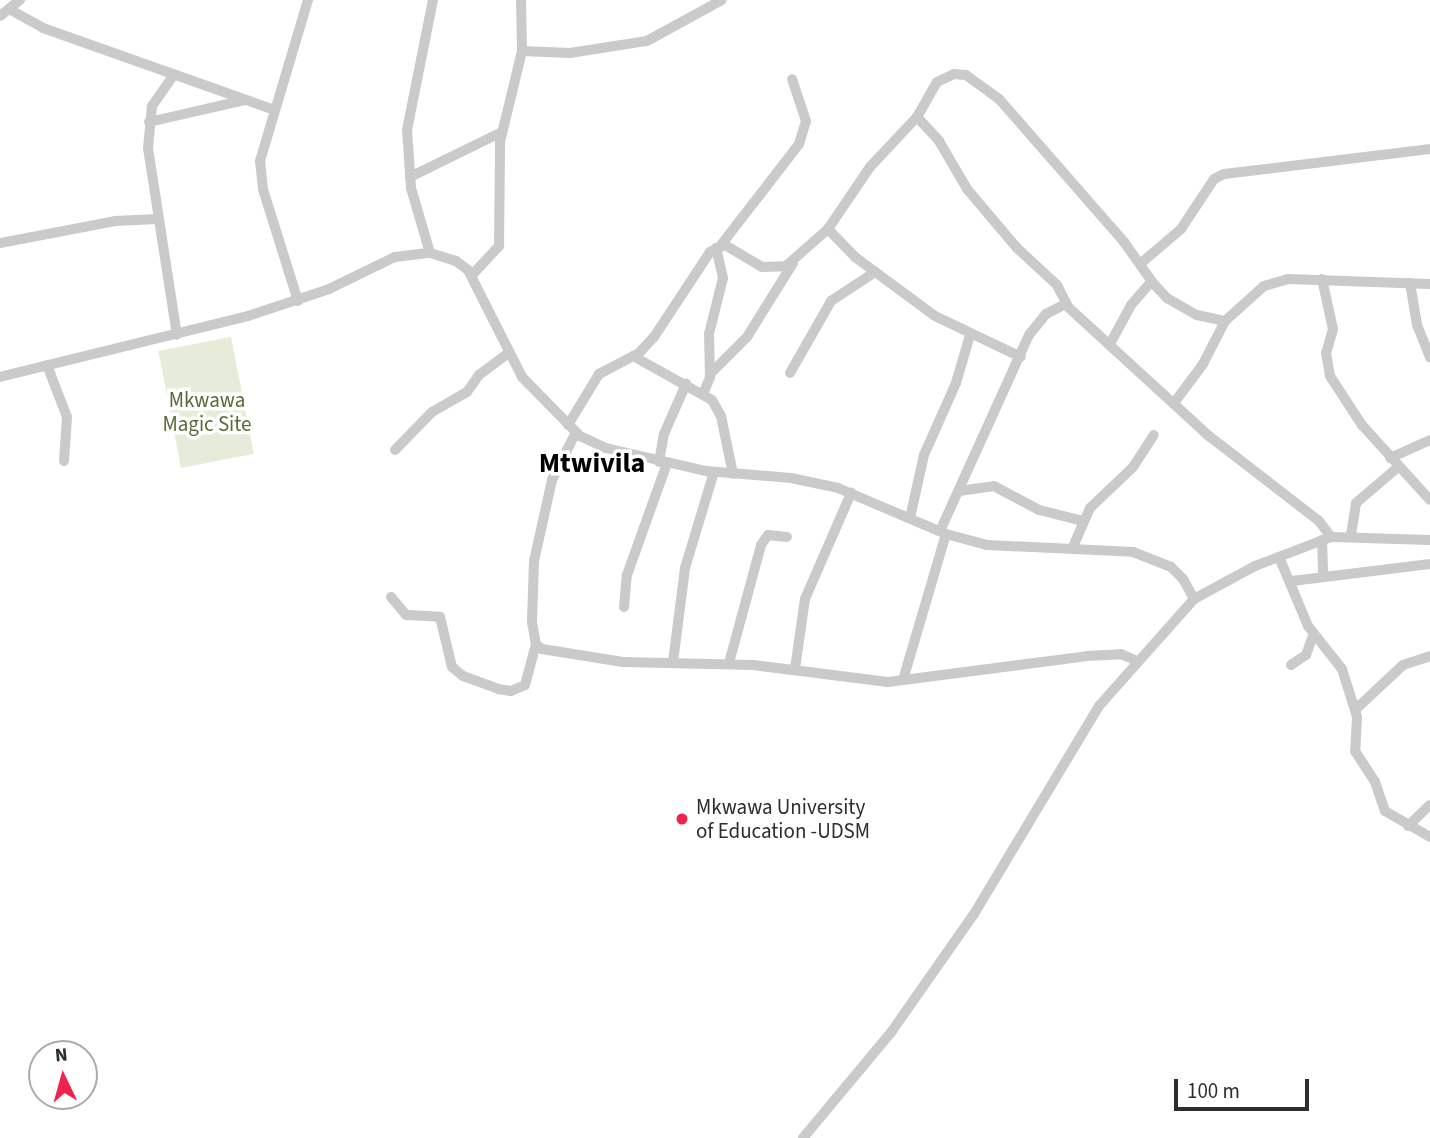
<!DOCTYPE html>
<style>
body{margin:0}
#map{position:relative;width:1430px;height:1138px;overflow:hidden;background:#fff;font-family:"Source Sans 3",sans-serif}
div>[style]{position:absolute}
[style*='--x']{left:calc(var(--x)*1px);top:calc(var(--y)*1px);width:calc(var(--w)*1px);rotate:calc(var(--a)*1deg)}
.green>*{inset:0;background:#e6ecd9;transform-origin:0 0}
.street>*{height:10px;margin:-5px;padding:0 5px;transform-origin:5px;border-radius:5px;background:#cacaca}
.dots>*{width:19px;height:19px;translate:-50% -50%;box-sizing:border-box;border:4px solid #fff;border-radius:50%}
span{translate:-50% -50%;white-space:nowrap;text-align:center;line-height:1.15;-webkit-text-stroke:7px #fff;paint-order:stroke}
.park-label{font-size:21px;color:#576b38}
.poi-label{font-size:21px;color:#2d2d2d}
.left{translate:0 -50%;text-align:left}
.district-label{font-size:28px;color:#000;font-weight:700}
.north{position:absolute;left:28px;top:1040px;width:70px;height:70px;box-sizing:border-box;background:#fff;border:2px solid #ababab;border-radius:50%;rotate:355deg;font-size:19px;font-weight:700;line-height:28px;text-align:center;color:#2d2d2d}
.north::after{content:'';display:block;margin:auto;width:24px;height:32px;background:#f0234e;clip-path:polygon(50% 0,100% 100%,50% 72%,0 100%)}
.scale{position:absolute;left:1174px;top:1079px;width:135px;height:32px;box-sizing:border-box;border:4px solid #2d2d2d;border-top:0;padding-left:9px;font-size:21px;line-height:24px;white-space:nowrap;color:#2d2d2d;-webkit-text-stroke:5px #fff;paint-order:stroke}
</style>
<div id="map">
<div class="green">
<div style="left:231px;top:337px;width:119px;height:74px;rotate:79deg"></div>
</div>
<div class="street">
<div style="--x:9;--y:9;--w:39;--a:29"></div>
<div style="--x:43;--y:28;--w:245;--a:19.5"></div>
<div style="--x:0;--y:16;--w:26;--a:-39"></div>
<div style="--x:522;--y:51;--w:48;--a:2.4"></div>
<div style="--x:570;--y:53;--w:78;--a:-8.9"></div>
<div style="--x:647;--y:41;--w:85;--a:-28.7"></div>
<div style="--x:173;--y:76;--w:37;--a:125"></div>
<div style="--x:152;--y:106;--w:42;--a:95.4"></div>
<div style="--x:148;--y:148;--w:189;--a:81.2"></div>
<div style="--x:917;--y:117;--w:33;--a:47"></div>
<div style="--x:939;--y:141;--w:56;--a:59.7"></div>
<div style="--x:967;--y:189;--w:77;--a:49.7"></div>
<div style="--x:1017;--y:248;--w:54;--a:42.8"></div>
<div style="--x:1057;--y:285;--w:25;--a:63"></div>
<div style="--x:1068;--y:307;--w:191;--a:42.5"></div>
<div style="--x:1209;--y:436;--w:139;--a:37.7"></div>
<div style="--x:1319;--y:521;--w:20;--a:53"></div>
<div style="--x:149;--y:122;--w:98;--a:-12.9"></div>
<div style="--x:410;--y:177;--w:102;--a:-26.1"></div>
<div style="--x:828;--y:229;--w:39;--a:46"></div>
<div style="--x:855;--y:257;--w:99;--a:36.4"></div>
<div style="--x:935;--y:316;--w:95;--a:25.5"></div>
<div style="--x:0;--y:243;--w:117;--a:-10.8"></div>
<div style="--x:115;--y:221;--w:43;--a:-2.7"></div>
<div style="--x:721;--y:245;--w:128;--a:-52.3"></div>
<div style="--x:799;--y:144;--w:24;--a:-73"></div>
<div style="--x:806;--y:121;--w:44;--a:-108.4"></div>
<div style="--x:430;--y:253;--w:68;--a:-106.3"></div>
<div style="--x:411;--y:188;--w:58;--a:-93.9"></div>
<div style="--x:407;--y:130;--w:133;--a:-78.7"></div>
<div style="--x:1140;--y:264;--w:54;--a:-40.5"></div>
<div style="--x:1181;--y:229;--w:60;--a:-56.6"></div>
<div style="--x:1214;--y:179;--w:11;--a:-27"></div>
<div style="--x:1224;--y:174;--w:208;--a:-6.9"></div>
<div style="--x:472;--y:275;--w:40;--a:-47"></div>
<div style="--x:499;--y:246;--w:104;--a:-89.4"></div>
<div style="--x:500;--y:142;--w:94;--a:-76.4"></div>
<div style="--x:522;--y:51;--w:51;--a:-91.1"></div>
<div style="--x:1322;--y:279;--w:51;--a:77.6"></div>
<div style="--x:1333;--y:329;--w:25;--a:106"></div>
<div style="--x:1326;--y:353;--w:23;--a:80"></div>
<div style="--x:1330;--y:376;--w:59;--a:56.9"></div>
<div style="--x:1362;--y:425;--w:101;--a:47.8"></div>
<div style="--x:1410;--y:283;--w:43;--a:80.5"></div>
<div style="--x:1417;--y:325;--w:35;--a:68"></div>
<div style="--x:298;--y:301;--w:117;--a:-107.4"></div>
<div style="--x:263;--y:189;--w:28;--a:-96"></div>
<div style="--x:260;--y:161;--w:168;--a:-73.4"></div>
<div style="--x:1110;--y:344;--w:44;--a:-61.7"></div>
<div style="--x:1131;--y:305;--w:30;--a:-49"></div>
<div style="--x:633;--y:356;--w:90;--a:29.1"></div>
<div style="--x:712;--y:400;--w:18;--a:61"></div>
<div style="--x:721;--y:416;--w:59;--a:78.3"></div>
<div style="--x:47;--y:365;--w:56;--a:69"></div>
<div style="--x:67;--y:417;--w:44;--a:93.9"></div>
<div style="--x:790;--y:373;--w:83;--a:-60.3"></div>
<div style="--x:831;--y:301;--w:53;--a:-33.4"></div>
<div style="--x:710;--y:374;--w:52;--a:-45"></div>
<div style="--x:747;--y:337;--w:87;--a:-58.1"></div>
<div style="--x:0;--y:377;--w:255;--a:-13.8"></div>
<div style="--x:248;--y:316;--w:85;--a:-18.4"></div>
<div style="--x:329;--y:289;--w:73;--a:-25.9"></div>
<div style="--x:395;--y:257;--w:35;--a:-7"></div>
<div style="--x:430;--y:253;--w:27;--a:17"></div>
<div style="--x:456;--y:261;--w:15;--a:37"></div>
<div style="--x:468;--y:270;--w:120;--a:63.2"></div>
<div style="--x:522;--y:377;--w:83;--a:45.5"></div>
<div style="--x:580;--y:436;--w:29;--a:25"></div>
<div style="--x:606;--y:448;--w:103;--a:13"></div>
<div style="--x:706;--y:471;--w:85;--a:4.7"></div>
<div style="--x:791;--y:478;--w:48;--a:12"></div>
<div style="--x:838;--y:488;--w:117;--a:23.1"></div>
<div style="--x:946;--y:534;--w:42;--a:15"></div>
<div style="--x:987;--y:545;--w:146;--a:2.7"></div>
<div style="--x:1133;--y:552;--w:41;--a:21.5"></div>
<div style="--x:1171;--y:567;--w:17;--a:45"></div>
<div style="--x:1183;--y:579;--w:23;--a:61"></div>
<div style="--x:704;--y:392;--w:16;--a:-68"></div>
<div style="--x:710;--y:377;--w:43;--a:-91.3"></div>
<div style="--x:709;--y:334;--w:58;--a:-76"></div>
<div style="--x:723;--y:278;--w:31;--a:-103"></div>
<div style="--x:1174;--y:403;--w:49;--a:-53.4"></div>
<div style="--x:1203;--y:364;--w:48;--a:-62.9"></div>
<div style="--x:568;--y:425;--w:60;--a:-58.7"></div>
<div style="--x:599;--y:374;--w:45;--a:-27.7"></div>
<div style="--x:639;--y:353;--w:22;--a:-47"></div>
<div style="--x:654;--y:337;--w:102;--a:-56.6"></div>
<div style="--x:710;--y:252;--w:17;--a:-25"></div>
<div style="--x:725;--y:245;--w:43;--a:30.7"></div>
<div style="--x:762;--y:267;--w:24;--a:-2"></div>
<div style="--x:786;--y:266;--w:56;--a:-41.4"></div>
<div style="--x:828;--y:229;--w:75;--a:-55.9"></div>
<div style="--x:870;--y:167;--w:69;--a:-46.8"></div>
<div style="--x:917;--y:117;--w:40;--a:-60.3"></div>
<div style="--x:937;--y:82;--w:19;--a:-25"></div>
<div style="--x:954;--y:74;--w:12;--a:5"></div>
<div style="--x:966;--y:75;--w:41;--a:36"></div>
<div style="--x:999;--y:99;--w:190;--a:48.8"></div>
<div style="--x:1124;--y:242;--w:50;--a:54.7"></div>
<div style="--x:1153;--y:283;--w:21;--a:47"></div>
<div style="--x:1167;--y:298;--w:34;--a:30"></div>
<div style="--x:1197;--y:315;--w:29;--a:12"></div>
<div style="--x:1225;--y:321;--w:52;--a:-41.9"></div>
<div style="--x:1264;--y:286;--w:25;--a:-16"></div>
<div style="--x:1288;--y:279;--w:142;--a:2"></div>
<div style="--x:576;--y:432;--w:54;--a:116.6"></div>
<div style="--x:552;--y:480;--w:83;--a:102.5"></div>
<div style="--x:534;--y:561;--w:61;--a:91.9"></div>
<div style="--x:532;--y:622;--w:22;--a:80"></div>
<div style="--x:536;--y:644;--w:8;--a:40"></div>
<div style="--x:542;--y:649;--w:82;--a:9.1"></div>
<div style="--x:623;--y:662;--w:130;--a:1.3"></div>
<div style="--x:753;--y:665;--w:136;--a:7.2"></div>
<div style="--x:888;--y:682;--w:201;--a:-7.4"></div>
<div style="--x:1087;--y:656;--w:34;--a:-3"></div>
<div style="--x:1121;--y:654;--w:17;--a:24"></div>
<div style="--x:395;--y:450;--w:53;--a:-45.8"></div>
<div style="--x:432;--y:412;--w:40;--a:-29.7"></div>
<div style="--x:467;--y:392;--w:21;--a:-55"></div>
<div style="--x:479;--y:375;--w:38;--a:-37"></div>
<div style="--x:1390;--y:458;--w:44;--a:-24.2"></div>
<div style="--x:659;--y:462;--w:28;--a:-80"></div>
<div style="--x:664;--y:434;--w:55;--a:-66.3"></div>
<div style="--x:959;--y:491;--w:35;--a:-8"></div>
<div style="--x:994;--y:486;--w:51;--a:28.1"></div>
<div style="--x:1039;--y:510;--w:45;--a:14"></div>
<div style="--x:910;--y:518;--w:65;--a:-77.5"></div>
<div style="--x:924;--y:455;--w:79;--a:-66"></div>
<div style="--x:956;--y:383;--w:50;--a:-73.7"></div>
<div style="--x:940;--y:531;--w:215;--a:-65.6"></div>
<div style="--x:1029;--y:335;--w:27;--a:-51"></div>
<div style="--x:1046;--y:314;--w:22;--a:-27"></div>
<div style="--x:1351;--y:535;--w:32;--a:-81"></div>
<div style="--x:1356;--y:503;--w:55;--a:-40.6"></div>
<div style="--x:1322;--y:540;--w:36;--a:88"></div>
<div style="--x:1072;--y:549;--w:45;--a:-66.3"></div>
<div style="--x:1090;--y:508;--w:59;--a:-43.6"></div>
<div style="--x:1133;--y:467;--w:38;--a:-57"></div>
<div style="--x:1279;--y:557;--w:75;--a:67.2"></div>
<div style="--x:1308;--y:626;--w:55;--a:51.7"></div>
<div style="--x:1342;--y:669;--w:50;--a:72.6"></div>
<div style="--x:1357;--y:717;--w:34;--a:93"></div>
<div style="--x:1355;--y:751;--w:37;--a:57"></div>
<div style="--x:1375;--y:782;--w:31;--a:71"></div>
<div style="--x:1385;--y:811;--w:52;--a:30"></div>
<div style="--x:1292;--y:581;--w:139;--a:-7"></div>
<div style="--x:391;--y:597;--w:23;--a:50"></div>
<div style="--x:406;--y:615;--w:34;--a:3"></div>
<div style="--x:440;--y:617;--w:51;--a:76.5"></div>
<div style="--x:452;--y:667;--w:14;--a:39"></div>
<div style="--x:463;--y:676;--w:37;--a:20"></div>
<div style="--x:498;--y:689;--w:13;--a:9"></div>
<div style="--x:511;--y:691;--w:15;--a:-23"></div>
<div style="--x:525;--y:685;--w:42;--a:-75"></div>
<div style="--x:624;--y:607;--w:32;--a:-85"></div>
<div style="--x:627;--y:575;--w:119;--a:-70.3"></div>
<div style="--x:673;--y:662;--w:95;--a:-82.7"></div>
<div style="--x:685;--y:568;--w:100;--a:-73.2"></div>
<div style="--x:729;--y:663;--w:122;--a:-74.8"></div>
<div style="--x:761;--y:545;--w:12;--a:-55"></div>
<div style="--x:768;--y:535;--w:19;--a:6"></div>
<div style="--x:1291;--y:665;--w:18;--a:-34"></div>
<div style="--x:1306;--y:655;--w:23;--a:-70"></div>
<div style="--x:795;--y:669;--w:71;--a:-81.9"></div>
<div style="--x:805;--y:599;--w:116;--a:-66.5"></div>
<div style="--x:903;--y:680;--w:152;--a:-73.6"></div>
<div style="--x:1356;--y:709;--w:64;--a:-43.1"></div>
<div style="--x:1403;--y:665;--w:28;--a:-18"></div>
<div style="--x:1408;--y:826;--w:30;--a:-44"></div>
<div style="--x:803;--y:1138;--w:139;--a:-50.2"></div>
<div style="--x:892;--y:1031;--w:143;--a:-55"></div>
<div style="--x:974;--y:914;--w:243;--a:-59"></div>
<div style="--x:1099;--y:706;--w:143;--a:-48.4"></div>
<div style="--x:1194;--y:599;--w:69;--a:-28.4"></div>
<div style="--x:1255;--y:566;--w:81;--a:-20.9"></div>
<div style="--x:1331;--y:537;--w:99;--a:1.7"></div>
</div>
<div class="dots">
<div style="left:682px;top:819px;background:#f0234e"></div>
</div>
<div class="park-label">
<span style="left:207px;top:412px">Mkwawa<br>Magic Site</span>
</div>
<div class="poi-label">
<span class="left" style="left:696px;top:819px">Mkwawa University<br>of Education -UDSM</span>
</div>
<div class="district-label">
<span style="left:592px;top:463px">Mtwivila</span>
</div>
<div class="north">N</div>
<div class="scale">100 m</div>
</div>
